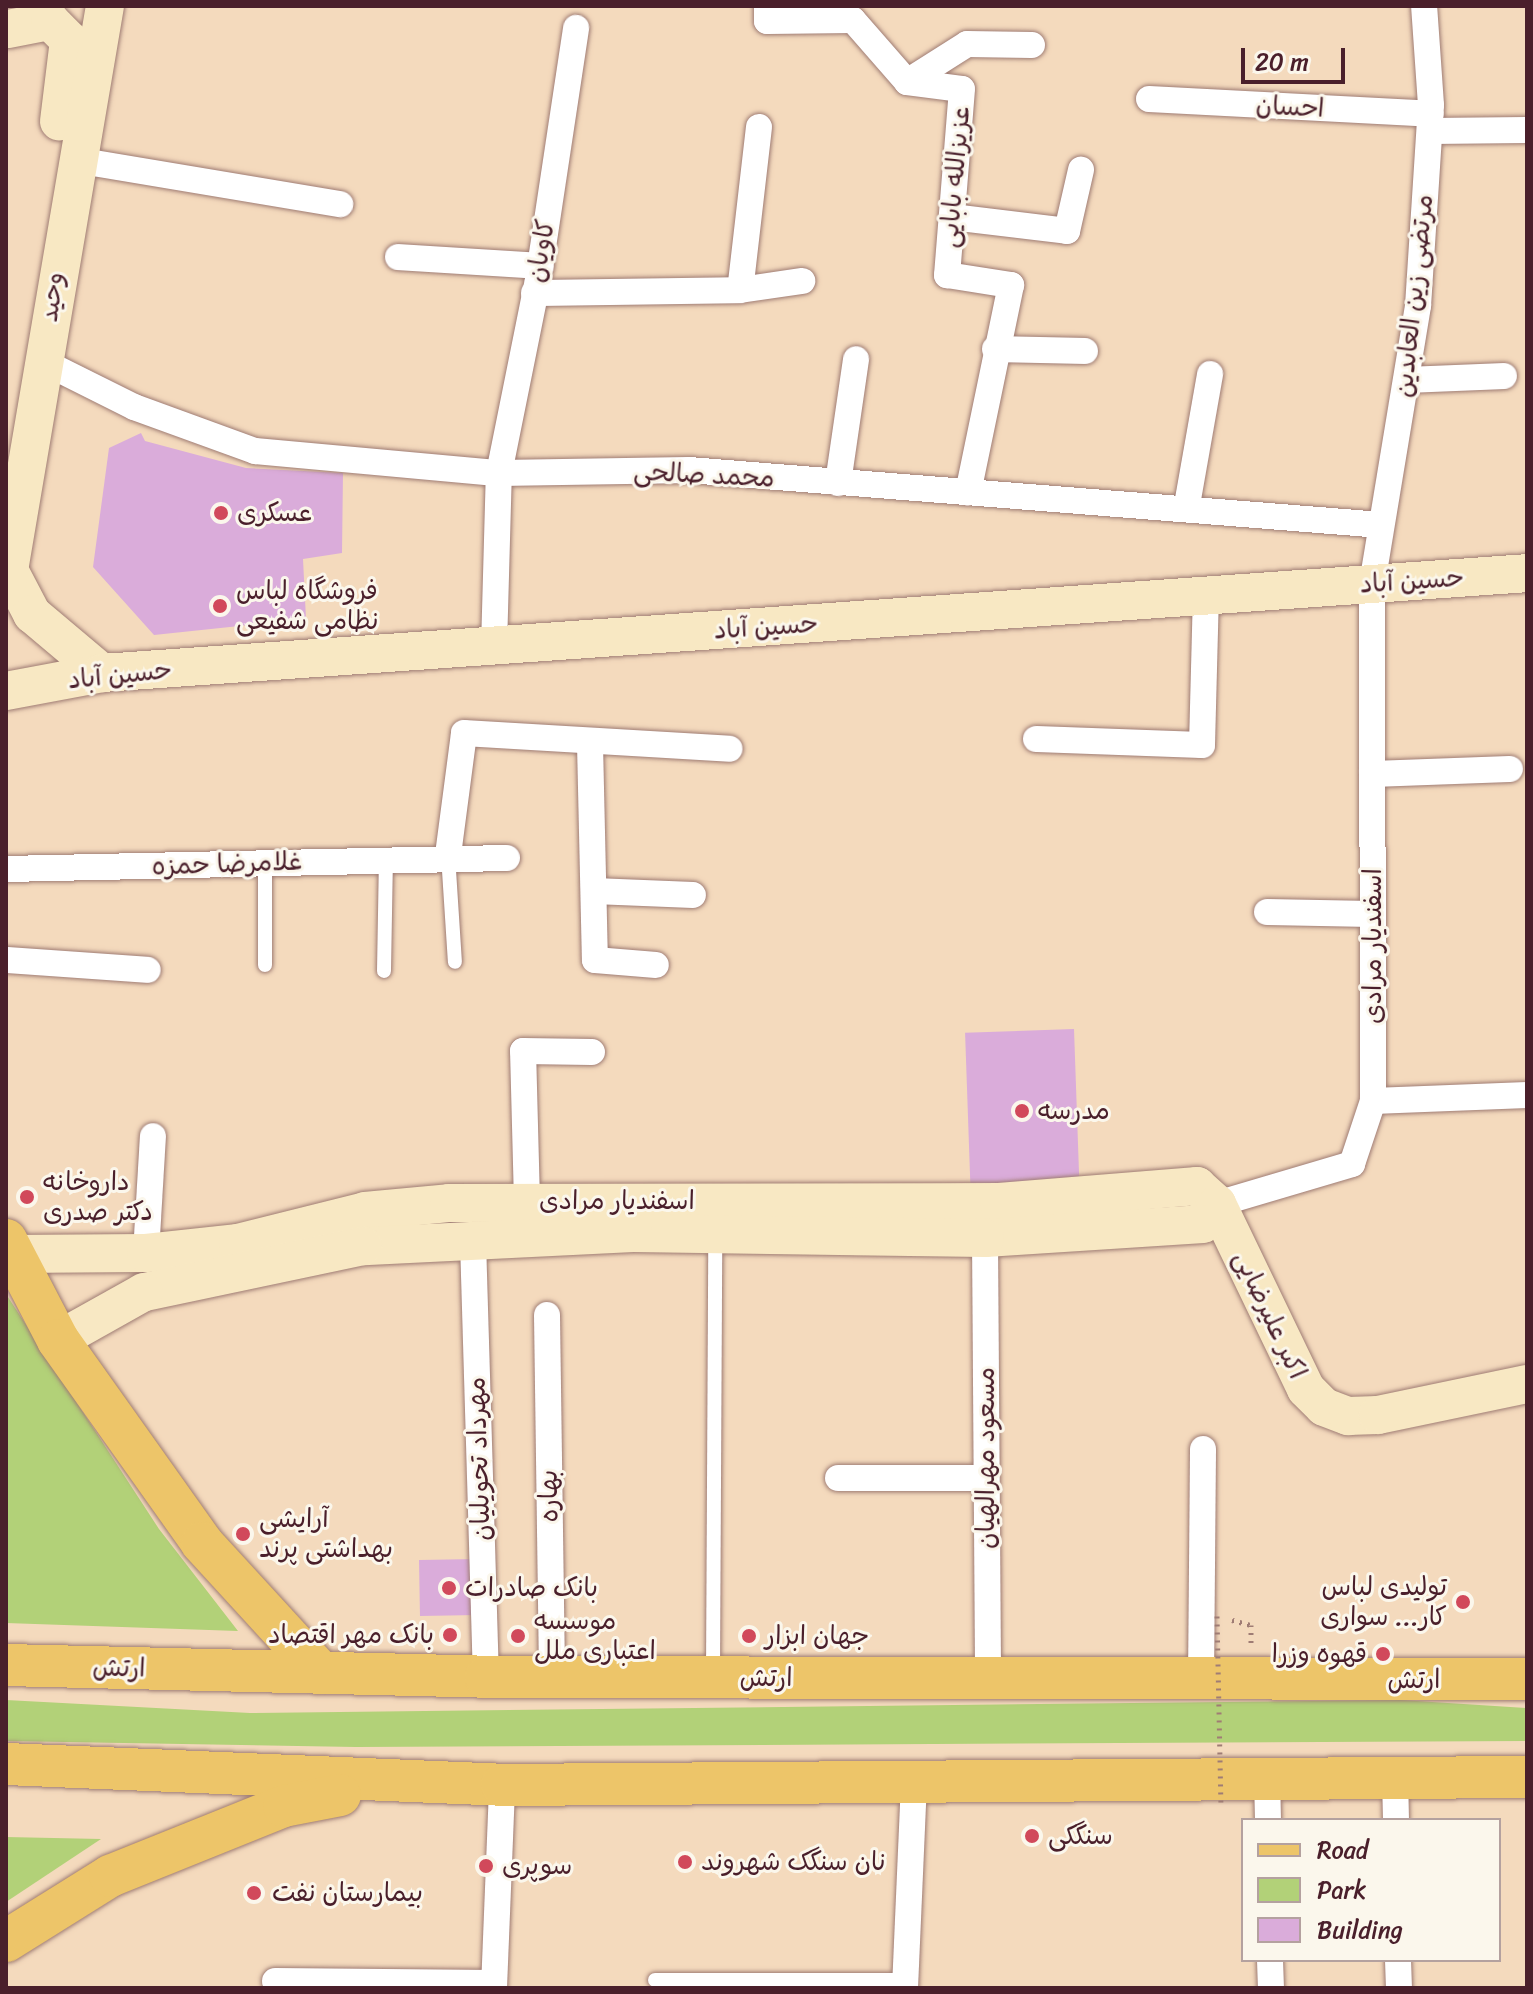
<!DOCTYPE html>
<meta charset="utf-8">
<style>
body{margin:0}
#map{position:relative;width:1533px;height:1994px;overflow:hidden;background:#f4dabd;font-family:Sriracha,"Playpen Sans Arabic",sans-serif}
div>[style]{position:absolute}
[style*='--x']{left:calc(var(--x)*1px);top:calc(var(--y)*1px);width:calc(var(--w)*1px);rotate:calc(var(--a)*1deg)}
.green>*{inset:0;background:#b2d178}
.building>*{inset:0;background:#daacda;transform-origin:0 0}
.path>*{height:5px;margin-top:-2.5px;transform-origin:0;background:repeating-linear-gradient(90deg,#9f7c74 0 2px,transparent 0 8px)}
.roads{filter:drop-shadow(0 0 2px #9f7c74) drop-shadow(0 0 2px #9f7c74)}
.lane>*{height:14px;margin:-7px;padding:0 7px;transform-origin:7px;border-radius:7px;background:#fff}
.street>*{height:26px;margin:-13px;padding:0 13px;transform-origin:13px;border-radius:13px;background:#fff}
.secondary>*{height:38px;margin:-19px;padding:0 19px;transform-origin:19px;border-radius:19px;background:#f8e8c3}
.primary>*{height:42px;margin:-21px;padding:0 21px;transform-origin:21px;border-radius:21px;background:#edc569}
.path-bridge>*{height:5px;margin-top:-2.5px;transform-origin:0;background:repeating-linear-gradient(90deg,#9f7c74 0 2px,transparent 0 8px)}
.dots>*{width:22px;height:22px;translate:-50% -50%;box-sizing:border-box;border:4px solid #fbf7ec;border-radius:50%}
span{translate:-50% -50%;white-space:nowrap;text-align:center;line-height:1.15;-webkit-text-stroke:6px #fbf7ec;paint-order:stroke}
.street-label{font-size:26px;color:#4a1f2b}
.poi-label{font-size:26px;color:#4a1f2b}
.left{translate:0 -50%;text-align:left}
.right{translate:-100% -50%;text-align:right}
.frame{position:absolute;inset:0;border:8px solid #4a1f2b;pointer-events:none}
.legend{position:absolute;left:1241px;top:1818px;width:260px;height:144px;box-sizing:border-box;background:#fbf7ec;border:2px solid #b4a19f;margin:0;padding:10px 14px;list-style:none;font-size:24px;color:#4a1f2b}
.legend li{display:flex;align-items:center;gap:16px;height:40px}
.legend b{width:40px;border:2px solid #b4a19f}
.scale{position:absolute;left:1241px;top:48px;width:104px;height:36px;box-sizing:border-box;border:4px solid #4a1f2b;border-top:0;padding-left:10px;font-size:24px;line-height:28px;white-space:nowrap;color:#4a1f2b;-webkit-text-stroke:6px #fbf7ec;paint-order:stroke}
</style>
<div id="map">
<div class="green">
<div style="clip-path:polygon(6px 1294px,159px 1529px,238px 1631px,6px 1623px)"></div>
<div style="clip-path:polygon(6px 1700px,250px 1713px,1401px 1700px,1527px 1708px,1527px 1741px,356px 1747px,6px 1741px)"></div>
<div style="clip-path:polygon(6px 1837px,101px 1839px,6px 1902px)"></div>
</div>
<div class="building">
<div style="clip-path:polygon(141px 433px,145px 441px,246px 468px,343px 473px,342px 553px,303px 559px,306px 619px,154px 635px,93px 567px,109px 448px)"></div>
<div style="left:1074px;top:1029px;width:158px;height:109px;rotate:88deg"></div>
<div style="left:477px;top:1559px;width:56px;height:58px;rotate:89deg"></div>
</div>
<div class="path">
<div style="--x:1232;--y:1620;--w:20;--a:15"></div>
<div style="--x:1251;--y:1625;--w:18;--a:90"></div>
</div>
<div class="roads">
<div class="lane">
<div style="--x:448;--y:855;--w:107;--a:86.3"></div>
<div style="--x:265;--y:863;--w:102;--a:90"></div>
<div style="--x:384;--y:971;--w:113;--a:-89"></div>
<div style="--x:713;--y:1675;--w:440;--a:-89.7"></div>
<div style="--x:655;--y:1980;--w:251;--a:0"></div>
</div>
<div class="street">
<div style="--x:767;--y:6;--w:15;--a:90"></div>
<div style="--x:767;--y:21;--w:86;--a:-0.7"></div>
<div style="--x:853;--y:20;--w:82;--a:48.9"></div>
<div style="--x:907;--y:82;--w:55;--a:7.3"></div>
<div style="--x:962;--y:89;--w:187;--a:94.6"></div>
<div style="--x:947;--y:275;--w:65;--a:8.9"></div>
<div style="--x:1011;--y:285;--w:212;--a:101.7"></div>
<div style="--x:907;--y:82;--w:71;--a:-32.3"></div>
<div style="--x:967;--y:44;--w:65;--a:0.9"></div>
<div style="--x:1149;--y:99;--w:282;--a:3"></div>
<div style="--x:759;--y:127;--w:164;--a:96.6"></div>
<div style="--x:740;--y:290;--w:63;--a:-8.3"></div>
<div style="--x:1430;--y:131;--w:97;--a:-0.6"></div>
<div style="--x:76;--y:160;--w:268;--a:9.5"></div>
<div style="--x:952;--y:217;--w:116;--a:6.9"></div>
<div style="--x:1067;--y:231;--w:63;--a:-77.1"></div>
<div style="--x:398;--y:257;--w:143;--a:3.6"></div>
<div style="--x:534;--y:293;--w:206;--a:-0.8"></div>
<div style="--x:995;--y:349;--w:90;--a:1.3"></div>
<div style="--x:44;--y:362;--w:101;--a:26.6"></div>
<div style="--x:134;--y:407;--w:129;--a:20"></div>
<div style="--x:255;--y:451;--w:245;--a:5.2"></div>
<div style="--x:499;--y:473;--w:190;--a:-0.9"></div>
<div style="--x:689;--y:470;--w:694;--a:4.54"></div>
<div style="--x:1407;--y:380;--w:97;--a:-2.4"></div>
<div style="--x:838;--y:483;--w:125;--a:-81.7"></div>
<div style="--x:1187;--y:505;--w:133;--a:-80"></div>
<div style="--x:494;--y:647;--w:174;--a:-88.4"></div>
<div style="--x:499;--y:473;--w:197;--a:-78.6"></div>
<div style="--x:538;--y:280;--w:255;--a:-81.4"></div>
<div style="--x:1036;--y:739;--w:166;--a:2.1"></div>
<div style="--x:1202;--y:745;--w:150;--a:-88.5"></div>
<div style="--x:590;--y:744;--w:216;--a:88.7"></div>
<div style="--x:595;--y:960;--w:61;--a:4.7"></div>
<div style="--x:1372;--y:774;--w:138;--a:-2.1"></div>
<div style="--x:448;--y:855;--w:123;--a:-82.5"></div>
<div style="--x:464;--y:733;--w:266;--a:3.4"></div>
<div style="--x:6;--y:869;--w:501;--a:-1.26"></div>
<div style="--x:594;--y:891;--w:99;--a:2.3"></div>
<div style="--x:1267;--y:912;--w:105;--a:1.1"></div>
<div style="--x:6;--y:960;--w:142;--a:4"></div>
<div style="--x:1373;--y:1101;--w:154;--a:-2.2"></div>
<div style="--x:527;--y:1202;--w:151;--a:-91.5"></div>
<div style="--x:523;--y:1051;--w:69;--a:0.8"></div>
<div style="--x:1217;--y:1204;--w:141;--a:-16.5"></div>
<div style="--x:1352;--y:1164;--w:66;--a:-71.6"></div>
<div style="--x:1373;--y:1101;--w:517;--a:-90.11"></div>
<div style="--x:1372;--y:584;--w:282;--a:-80.6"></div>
<div style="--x:1418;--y:306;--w:201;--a:-86.3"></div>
<div style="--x:1431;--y:105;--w:99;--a:-94"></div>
<div style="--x:985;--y:1238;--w:440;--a:89.6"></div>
<div style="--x:473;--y:1241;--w:436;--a:88.3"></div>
<div style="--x:146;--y:1253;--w:117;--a:-86.6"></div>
<div style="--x:547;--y:1315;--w:362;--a:89.2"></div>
<div style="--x:838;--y:1478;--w:148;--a:0"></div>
<div style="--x:1201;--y:1680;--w:231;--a:-89.5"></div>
<div style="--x:1267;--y:1776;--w:44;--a:88.7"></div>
<div style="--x:1395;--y:1776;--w:44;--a:88.7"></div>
<div style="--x:1270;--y:1960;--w:28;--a:88"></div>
<div style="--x:1398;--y:1960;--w:28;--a:88"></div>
<div style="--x:275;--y:1981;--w:219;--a:0.5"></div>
<div style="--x:494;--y:1988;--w:203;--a:-87.7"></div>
<div style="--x:905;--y:1988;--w:209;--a:-87.5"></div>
</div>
<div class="secondary">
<div style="--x:8;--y:29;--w:43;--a:-10.8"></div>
<div style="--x:50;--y:21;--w:27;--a:45"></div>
<div style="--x:69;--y:40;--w:82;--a:97"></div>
<div style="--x:9;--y:570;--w:50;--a:62.4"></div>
<div style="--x:32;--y:614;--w:92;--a:40.1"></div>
<div style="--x:6;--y:588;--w:590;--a:-80.35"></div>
<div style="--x:6;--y:691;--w:98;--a:-10.6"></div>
<div style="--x:102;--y:673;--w:1429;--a:-4.01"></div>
<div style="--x:1217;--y:1204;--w:205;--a:64.3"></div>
<div style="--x:1306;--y:1389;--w:25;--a:45"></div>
<div style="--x:1324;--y:1407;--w:26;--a:21"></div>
<div style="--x:1348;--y:1416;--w:30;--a:-2"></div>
<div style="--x:1378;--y:1415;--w:152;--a:-11.8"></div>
<div style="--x:12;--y:1254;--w:134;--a:-0.4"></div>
<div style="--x:146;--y:1253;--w:93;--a:-6.2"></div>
<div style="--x:238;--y:1243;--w:131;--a:-14.1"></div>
<div style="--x:365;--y:1211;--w:84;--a:-5.4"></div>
<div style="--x:449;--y:1203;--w:550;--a:-0.1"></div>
<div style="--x:999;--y:1202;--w:199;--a:-4.6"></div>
<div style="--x:1197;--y:1186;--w:27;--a:42"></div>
<div style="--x:1217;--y:1204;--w:24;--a:125"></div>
<div style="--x:1203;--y:1224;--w:218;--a:176.3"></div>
<div style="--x:985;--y:1238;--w:352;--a:-179.2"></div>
<div style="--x:633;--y:1233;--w:270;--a:177.2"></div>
<div style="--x:363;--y:1246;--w:224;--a:168.1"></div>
<div style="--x:144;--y:1292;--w:98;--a:150.8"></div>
</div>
<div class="primary">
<div style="--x:6;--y:1240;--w:113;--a:62.5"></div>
<div style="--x:58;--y:1340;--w:249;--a:54.6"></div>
<div style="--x:202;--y:1543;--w:176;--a:47.5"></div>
<div style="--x:6;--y:1665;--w:480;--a:1.4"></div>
<div style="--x:486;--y:1677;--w:1041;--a:0.11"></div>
<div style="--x:6;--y:1764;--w:496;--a:2.4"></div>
<div style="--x:502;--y:1785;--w:1025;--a:-0.45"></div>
<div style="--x:6;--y:1941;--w:123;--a:-32"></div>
<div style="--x:110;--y:1876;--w:188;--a:-21.9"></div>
<div style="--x:284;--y:1806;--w:57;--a:-11.1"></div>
</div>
</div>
<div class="path-bridge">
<div style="--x:1217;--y:1616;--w:186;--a:88.8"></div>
</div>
<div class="dots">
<div style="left:221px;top:513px;background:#d1495b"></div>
<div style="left:220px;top:606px;background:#d1495b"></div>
<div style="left:1022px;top:1111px;background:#d1495b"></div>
<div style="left:27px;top:1197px;background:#d1495b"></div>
<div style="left:243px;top:1534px;background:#d1495b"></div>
<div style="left:449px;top:1588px;background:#d1495b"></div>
<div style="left:1463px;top:1602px;background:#d1495b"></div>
<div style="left:450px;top:1635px;background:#d1495b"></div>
<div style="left:518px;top:1636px;background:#d1495b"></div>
<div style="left:749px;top:1636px;background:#d1495b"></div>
<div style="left:1383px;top:1654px;background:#d1495b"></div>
<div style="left:1032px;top:1836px;background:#d1495b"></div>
<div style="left:685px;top:1862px;background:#d1495b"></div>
<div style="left:486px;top:1866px;background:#d1495b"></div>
<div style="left:254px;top:1893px;background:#d1495b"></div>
</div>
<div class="street-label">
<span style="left:1290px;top:107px;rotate:3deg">احسان</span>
<span style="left:955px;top:177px;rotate:-85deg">عزیزالله بابایی</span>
<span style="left:541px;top:251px;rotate:-80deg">کاویان</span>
<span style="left:1414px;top:296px;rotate:-84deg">مرتضی زین العابدین</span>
<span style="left:52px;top:297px;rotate:-82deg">وحید</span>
<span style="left:704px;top:475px;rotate:3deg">محمد صالحی</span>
<span style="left:1412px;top:581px;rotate:-4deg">حسین آباد</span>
<span style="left:766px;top:627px;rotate:-4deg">حسین آباد</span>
<span style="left:120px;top:675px;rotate:-6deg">حسین آباد</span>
<span style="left:227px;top:864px;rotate:-2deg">غلامرضا حمزه</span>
<span style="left:1373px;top:946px;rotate:-90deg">اسفندیار مرادی</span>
<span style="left:617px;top:1201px">اسفندیار مرادی</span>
<span style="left:1270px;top:1315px;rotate:65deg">اکبر علیرضایی</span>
<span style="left:986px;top:1458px;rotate:-90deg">مسعود مهرالهیان</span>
<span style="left:479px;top:1459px;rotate:-92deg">مهرداد تحویلیان</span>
<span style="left:549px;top:1496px;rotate:-91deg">بهاره</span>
<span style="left:119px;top:1668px;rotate:1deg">ارتش</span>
<span style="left:766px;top:1678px">ارتش</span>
<span style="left:1414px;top:1680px;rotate:-1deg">ارتش</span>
</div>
<div class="poi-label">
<span class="left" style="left:237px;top:513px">عسکری</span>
<span class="left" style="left:236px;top:606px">فروشگاه لباس<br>نظامی شفیعی</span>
<span class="left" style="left:1038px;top:1111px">مدرسه</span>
<span class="left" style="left:43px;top:1197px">داروخانه<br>دکتر صدری</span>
<span class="left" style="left:259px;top:1534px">آرایشی<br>بهداشتی پرند</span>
<span class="right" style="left:1447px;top:1602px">تولیدی لباس<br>کار... سواری</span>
<span class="left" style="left:465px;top:1588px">بانک صادرات</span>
<span class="left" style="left:534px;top:1636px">موسسه<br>اعتباری ملل</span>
<span class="right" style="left:434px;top:1635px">بانک مهر اقتصاد</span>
<span class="left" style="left:765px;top:1636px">جهان ابزار</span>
<span class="right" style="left:1367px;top:1654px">قهوه وزرا</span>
<span class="left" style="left:1048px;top:1836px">سنگکی</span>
<span class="left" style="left:701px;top:1862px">نان سنگک شهروند</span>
<span class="left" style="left:502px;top:1866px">سوپری</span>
<span class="left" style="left:272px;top:1893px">بیمارستان نفت</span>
</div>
<div class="frame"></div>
<ul class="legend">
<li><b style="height:10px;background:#edc569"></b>Road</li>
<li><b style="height:22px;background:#b2d178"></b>Park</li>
<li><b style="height:22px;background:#daacda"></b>Building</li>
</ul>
<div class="scale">20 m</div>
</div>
